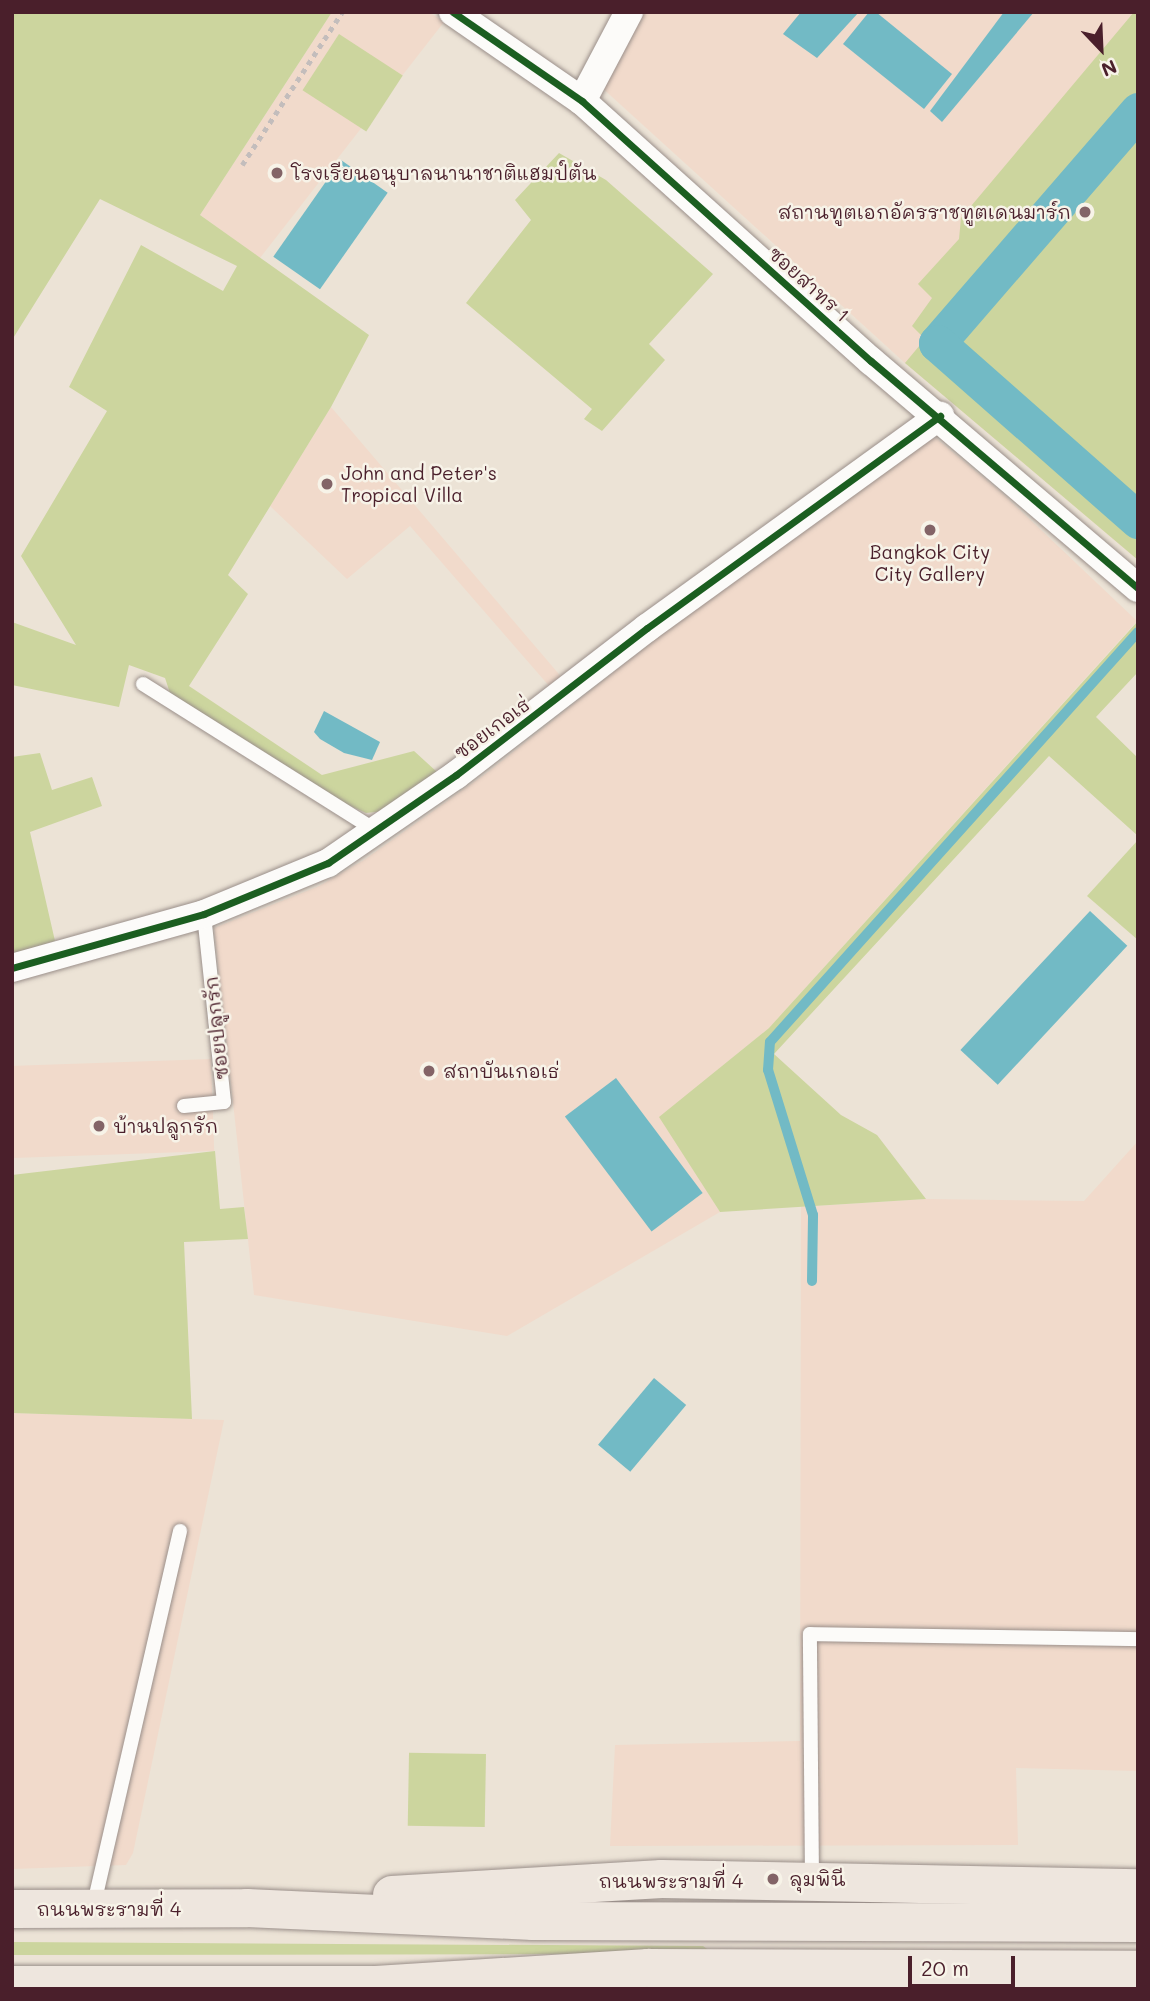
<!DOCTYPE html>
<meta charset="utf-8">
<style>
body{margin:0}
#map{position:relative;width:1150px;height:2001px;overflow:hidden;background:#ece3d6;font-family:Mali,"Playpen Sans Thai",sans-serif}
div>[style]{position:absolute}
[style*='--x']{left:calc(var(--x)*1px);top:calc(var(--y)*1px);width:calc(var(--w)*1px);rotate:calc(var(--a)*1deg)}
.built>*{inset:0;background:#f1dacb;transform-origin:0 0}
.green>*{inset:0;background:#ccd59e;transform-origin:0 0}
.water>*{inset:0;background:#72bac5;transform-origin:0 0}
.stream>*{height:10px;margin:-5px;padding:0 5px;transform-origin:5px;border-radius:5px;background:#72bac5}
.canal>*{height:37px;margin:-18.5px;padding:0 18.5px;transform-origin:18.5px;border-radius:18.5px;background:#72bac5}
.path>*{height:4.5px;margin-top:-2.25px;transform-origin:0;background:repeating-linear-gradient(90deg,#c3bdbc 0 5px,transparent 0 10px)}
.roads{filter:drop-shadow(0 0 2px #9a8f8a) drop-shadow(0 0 2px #9a8f8a)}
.lane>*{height:14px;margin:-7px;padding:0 7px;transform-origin:7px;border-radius:7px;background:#fcfbf9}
.street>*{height:28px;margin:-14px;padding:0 14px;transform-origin:14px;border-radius:14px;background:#fcfbf9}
.primary>*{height:38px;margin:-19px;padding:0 19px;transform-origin:19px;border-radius:19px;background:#eee6de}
.cycleway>*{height:7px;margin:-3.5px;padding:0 3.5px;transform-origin:3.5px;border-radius:3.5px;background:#1b5e20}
.dots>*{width:19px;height:19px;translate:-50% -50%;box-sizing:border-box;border:4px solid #f7f3e8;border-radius:50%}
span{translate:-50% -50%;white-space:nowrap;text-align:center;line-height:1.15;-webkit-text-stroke:5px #f7f3e8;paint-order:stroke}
.poi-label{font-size:19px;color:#4a1f2b}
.left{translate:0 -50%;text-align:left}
.right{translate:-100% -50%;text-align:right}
.street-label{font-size:19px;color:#4a1f2b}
.frame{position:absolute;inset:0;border:14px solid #4a1f2b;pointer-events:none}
.north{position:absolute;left:1066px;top:14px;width:70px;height:70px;-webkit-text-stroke:5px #f7f3e8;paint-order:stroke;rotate:157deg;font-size:19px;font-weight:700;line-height:28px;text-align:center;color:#4a1f2b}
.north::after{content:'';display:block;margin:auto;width:24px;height:32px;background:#4a1f2b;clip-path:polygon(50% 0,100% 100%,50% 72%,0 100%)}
.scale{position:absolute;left:908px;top:1956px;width:107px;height:32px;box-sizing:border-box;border:4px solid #4a1f2b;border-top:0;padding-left:9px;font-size:21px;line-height:24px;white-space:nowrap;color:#4a1f2b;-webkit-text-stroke:5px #f7f3e8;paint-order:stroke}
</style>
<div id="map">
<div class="built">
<div style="clip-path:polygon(332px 12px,429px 12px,444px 22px,260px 258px,200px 215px)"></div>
<div style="clip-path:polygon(641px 12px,1138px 12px,1138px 560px,905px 363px,599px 85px)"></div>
<div style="clip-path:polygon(331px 407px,564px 680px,550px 687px,410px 526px,347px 579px,270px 506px)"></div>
<div style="clip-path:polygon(926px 438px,937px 439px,1001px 492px,1137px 621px,769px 1028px,660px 1117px,720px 1212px,507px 1336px,254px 1295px,214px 928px,319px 886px,364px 860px,488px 772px,697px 606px)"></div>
<div style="left:211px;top:1059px;width:92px;height:201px;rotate:88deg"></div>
<div style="clip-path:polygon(1138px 1141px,1138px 1771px,1016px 1768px,1018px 1845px,610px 1846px,615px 1745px,800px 1741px,801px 1207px,926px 1199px,1084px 1201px)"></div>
<div style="clip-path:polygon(12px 1413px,224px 1420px,133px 1853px,126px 1865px,12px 1869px)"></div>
</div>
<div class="green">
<div style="clip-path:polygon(12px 12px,332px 12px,200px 215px,369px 335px,331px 407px,228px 575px,248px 594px,189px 686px,322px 775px,414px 751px,437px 772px,385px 811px,366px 813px,346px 804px,170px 693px,165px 678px,129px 665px,119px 707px,12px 685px,12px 622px,76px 645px,21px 556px,107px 411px,69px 387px,141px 245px,223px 291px,237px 266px,100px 199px,12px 340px)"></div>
<div style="clip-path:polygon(1134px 12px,1138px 12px,1138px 560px,905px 363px,925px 339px,912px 326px,932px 298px,918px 284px,959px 239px,961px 218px)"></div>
<div style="left:339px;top:34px;width:76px;height:67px;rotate:33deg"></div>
<div style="clip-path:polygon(559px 153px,606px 180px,713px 274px,649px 344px,665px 360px,602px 431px,584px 419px,592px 409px,466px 303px,531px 220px,515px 200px)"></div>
<div style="clip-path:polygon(1138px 621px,1138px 672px,1096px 717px,1138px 758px,1138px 836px,1049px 756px,774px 1054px,841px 1115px,877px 1135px,926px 1199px,720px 1212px,659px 1117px,769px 1028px)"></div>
<div style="clip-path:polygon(40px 753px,52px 790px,92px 777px,102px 806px,30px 832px,55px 941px,12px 954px,12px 757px)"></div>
<div style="clip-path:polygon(1138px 840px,1138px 940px,1087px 896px)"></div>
<div style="clip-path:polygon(215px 1151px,220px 1209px,244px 1207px,248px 1239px,184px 1242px,192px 1419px,12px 1413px,12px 1175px)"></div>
<div style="left:486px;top:1754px;width:73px;height:77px;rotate:91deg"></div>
<div style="clip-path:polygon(12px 1942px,703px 1946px,714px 1954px,12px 1955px)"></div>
</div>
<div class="water">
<div style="clip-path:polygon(801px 12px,859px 12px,817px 58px,783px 34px)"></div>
<div style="clip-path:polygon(869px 12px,876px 12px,952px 74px,924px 109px,843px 44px)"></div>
<div style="clip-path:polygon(1004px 12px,1034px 12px,942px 122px,930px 111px)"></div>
<div style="left:341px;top:160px;width:57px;height:118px;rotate:35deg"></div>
<div style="clip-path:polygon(324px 711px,380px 742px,372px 760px,344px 753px,320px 739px,314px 732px)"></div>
<div style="left:1090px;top:911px;width:51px;height:190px;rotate:43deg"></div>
<div style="left:616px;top:1078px;width:144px;height:64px;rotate:53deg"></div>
<div style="left:654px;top:1378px;width:42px;height:87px;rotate:40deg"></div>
</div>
<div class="stream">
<div style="--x:812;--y:1281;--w:66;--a:-89.1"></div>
<div style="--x:813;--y:1215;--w:152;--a:-107.2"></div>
<div style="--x:768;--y:1070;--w:28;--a:-86"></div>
<div style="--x:770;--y:1042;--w:551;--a:-48.09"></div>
</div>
<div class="canal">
<div style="--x:1138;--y:111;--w:307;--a:130.9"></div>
<div style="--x:937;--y:343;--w:268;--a:41.4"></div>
</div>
<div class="path">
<div style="--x:242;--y:165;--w:183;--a:-56.8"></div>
</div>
<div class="roads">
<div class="lane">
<div style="--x:143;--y:684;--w:275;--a:32.2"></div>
<div style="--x:184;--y:1106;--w:40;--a:-5.7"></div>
<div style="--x:224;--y:1102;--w:189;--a:-96.1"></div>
<div style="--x:812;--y:1879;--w:245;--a:-90.5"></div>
<div style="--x:810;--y:1634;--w:328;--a:0.9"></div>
<div style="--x:93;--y:1908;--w:387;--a:-77"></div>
</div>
<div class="street">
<div style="--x:453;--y:12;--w:157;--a:34.6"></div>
<div style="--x:582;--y:101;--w:389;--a:42"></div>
<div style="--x:871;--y:361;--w:350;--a:40.4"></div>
<div style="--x:582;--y:101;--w:101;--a:-62.2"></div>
<div style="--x:12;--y:968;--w:199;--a:-15.7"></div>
<div style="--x:204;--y:914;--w:134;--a:-22.4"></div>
<div style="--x:328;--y:863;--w:155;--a:-34.5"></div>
<div style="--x:456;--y:775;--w:241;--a:-37.6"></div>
<div style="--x:647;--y:628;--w:362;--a:-35.9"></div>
</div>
<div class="primary">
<div style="--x:392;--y:1895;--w:270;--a:-3.4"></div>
<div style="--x:662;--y:1879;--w:476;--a:1.1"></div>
<div style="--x:12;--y:1909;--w:235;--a:-0.2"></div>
<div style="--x:247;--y:1908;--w:286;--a:2.6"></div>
<div style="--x:533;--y:1921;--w:605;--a:0.19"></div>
<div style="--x:12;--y:1985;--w:364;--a:0"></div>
<div style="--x:376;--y:1985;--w:273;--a:-3.6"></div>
<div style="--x:648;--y:1968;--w:490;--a:0.2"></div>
</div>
</div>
<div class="cycleway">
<div style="--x:453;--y:12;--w:157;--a:34.6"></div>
<div style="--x:582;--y:101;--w:389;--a:42"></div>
<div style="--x:871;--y:361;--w:350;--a:40.4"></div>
<div style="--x:12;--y:968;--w:199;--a:-15.7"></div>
<div style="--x:204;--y:914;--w:134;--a:-22.4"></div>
<div style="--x:328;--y:863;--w:155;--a:-34.5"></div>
<div style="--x:456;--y:775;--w:241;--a:-37.6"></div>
<div style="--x:647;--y:628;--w:362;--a:-35.9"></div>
</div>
<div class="dots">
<div style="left:277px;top:173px;background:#836467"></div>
<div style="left:1085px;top:212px;background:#836467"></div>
<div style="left:327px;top:484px;background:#836467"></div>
<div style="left:930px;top:530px;background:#836467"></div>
<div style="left:429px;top:1071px;background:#836467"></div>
<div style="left:99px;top:1126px;background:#836467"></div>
<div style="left:773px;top:1879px;background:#836467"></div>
</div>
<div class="poi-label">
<span class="left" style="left:291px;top:173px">โรงเรียนอนุบาลนานาชาติแฮมป์ตัน</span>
<span class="right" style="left:1071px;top:212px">สถานทูตเอกอัครราชทูตเดนมาร์ก</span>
<span class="left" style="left:341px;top:484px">John and Peter's<br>Tropical Villa</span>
<span style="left:930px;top:563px">Bangkok City<br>City Gallery</span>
<span class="left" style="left:443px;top:1071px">สถาบันเกอเธ่</span>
<span class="left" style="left:113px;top:1126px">บ้านปลูกรัก</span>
<span class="left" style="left:789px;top:1879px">ลุมพินี</span>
</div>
<div class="street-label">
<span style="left:809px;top:284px;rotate:42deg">ซอยสาทร 1</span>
<span style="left:492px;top:728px;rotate:-37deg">ซอยเกอเธ่</span>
<span style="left:216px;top:1028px;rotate:-96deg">ซอยปลูกรัก</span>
<span style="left:671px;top:1881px">ถนนพระรามที่ 4</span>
<span style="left:109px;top:1909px">ถนนพระรามที่ 4</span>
</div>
<div class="frame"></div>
<div class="north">N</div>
<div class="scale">20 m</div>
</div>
